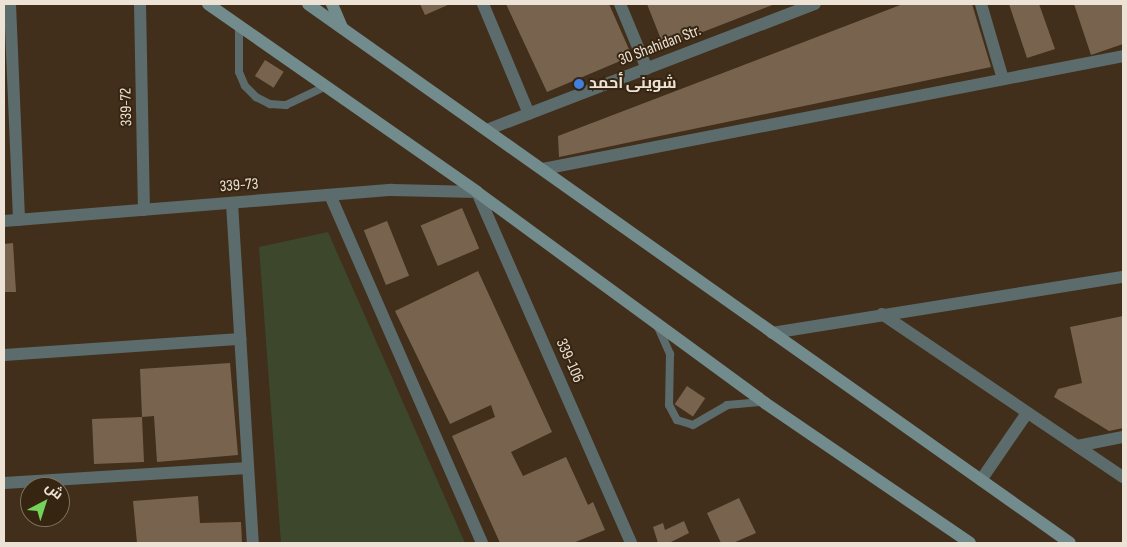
<!DOCTYPE html>
<meta charset="utf-8">
<style>
body{margin:0}
#map{position:relative;width:1127px;height:547px;overflow:hidden;background:#412f1b;font-family:"Sofia Sans Condensed",Cairo,sans-serif}
div>[style]{position:absolute}
[style*='--x']{left:calc(var(--x)*1px);top:calc(var(--y)*1px);width:calc(var(--w)*1px);rotate:calc(var(--a)*1deg)}
.green>*{inset:0;background:#3d472c}
.building>*{inset:0;background:#78644e;transform-origin:0 0}
.lane>*{height:8px;margin:-4px;padding:0 4px;transform-origin:4px;border-radius:4px;background:#5c6c6c}
.street>*{height:12px;margin:-6px;padding:0 6px;transform-origin:6px;border-radius:6px;background:#5c6c6c}
.secondary>*{height:12px;margin:-6px;padding:0 6px;transform-origin:6px;border-radius:6px;background:#728b8c}
.dots>*{width:14px;height:14px;translate:-50% -50%;box-sizing:border-box;border:2px solid #362511;border-radius:50%}
span{translate:-50% -50%;white-space:nowrap;text-align:center;line-height:1.15;-webkit-text-stroke:4px #362511;paint-order:stroke}
.street-label{font-size:16px;color:#ede2d6}
.poi-label{font-size:16px;color:#ede2d6;font-weight:700}
.left{translate:0 -50%;text-align:left}
.frame{position:absolute;inset:0;border:5px solid #ede2d6;pointer-events:none}
.north{position:absolute;left:20px;top:477px;width:50px;height:50px;box-sizing:border-box;background:#362511;border:1px solid #7f7160;border-radius:50%;rotate:40deg;font-size:14px;font-weight:700;line-height:20px;text-align:center;color:#ede2d6}
.north::after{content:'';display:block;margin:auto;width:18px;height:22px;background:#75d25b;clip-path:polygon(50% 0,100% 100%,50% 72%,0 100%)}
</style>
<div id="map">
<div class="green">
<div style="clip-path:polygon(328px 232px,465px 543px,281px 543px,259px 247px)"></div>
</div>
<div class="building">
<div style="clip-path:polygon(420px 4px,450px 4px,425px 15px)"></div>
<div style="clip-path:polygon(506px 4px,609px 4px,632px 56px,547px 92px)"></div>
<div style="clip-path:polygon(647px 4px,775px 4px,664px 47px)"></div>
<div style="clip-path:polygon(903px 4px,972px 4px,991px 67px,559px 157px,558px 136px)"></div>
<div style="clip-path:polygon(1009px 4px,1039px 4px,1055px 49px,1027px 58px)"></div>
<div style="clip-path:polygon(1074px 4px,1123px 4px,1123px 44px,1091px 55px)"></div>
<div style="left:265px;top:60px;width:22px;height:19px;rotate:32deg"></div>
<div style="left:462px;top:208px;width:44px;height:45px;rotate:67deg"></div>
<div style="left:387px;top:221px;width:59px;height:25px;rotate:68deg"></div>
<div style="clip-path:polygon(13px 243px,16px 292px,4px 292px,4px 244px)"></div>
<div style="clip-path:polygon(478px 271px,552px 432px,511px 452px,523px 476px,566px 457px,588px 505px,593px 502px,605px 530px,573px 543px,500px 543px,452px 436px,495px 417px,491px 405px,450px 424px,395px 311px)"></div>
<div style="clip-path:polygon(1123px 316px,1123px 428px,1109px 431px,1054px 397px,1058px 389px,1082px 383px,1070px 327px)"></div>
<div style="clip-path:polygon(230px 363px,238px 455px,157px 462px,154px 416px,142px 417px,144px 462px,94px 464px,92px 419px,142px 417px,140px 369px)"></div>
<div style="left:687px;top:386px;width:22px;height:22px;rotate:34deg"></div>
<div style="clip-path:polygon(198px 496px,200px 523px,241px 522px,242px 543px,137px 543px,133px 501px)"></div>
<div style="clip-path:polygon(739px 498px,756px 533px,733px 543px,721px 543px,707px 513px)"></div>
<div style="clip-path:polygon(684px 521px,689px 533px,669px 543px,658px 543px,653px 527px,663px 523px,665px 530px)"></div>
</div>
<div class="lane">
<div style="--x:239;--y:27;--w:45;--a:90"></div>
<div style="--x:239;--y:72;--w:15;--a:67"></div>
<div style="--x:245;--y:86;--w:16;--a:45"></div>
<div style="--x:256;--y:97;--w:16;--a:27"></div>
<div style="--x:270;--y:104;--w:16;--a:4"></div>
<div style="--x:286;--y:105;--w:42;--a:-25.3"></div>
<div style="--x:658;--y:327;--w:30;--a:66"></div>
<div style="--x:670;--y:354;--w:51;--a:91.1"></div>
<div style="--x:669;--y:405;--w:17;--a:62"></div>
<div style="--x:677;--y:420;--w:17;--a:17"></div>
<div style="--x:693;--y:425;--w:39;--a:-30"></div>
<div style="--x:727;--y:405;--w:33;--a:-5"></div>
</div>
<div class="street">
<div style="--x:10;--y:4;--w:216;--a:87.6"></div>
<div style="--x:140;--y:4;--w:206;--a:88.9"></div>
<div style="--x:483;--y:4;--w:119;--a:67.3"></div>
<div style="--x:620;--y:4;--w:70;--a:67.4"></div>
<div style="--x:981;--y:4;--w:78;--a:73.7"></div>
<div style="--x:489;--y:129;--w:349;--a:-21"></div>
<div style="--x:543;--y:169;--w:591;--a:-11.02"></div>
<div style="--x:330;--y:195;--w:380;--a:66.4"></div>
<div style="--x:232;--y:203;--w:341;--a:86.5"></div>
<div style="--x:4;--y:221;--w:389;--a:-4.6"></div>
<div style="--x:392;--y:190;--w:85;--a:1.3"></div>
<div style="--x:477;--y:192;--w:383;--a:66.3"></div>
<div style="--x:882;--y:314;--w:291;--a:34.1"></div>
<div style="--x:772;--y:333;--w:355;--a:-9.1"></div>
<div style="--x:4;--y:355;--w:237;--a:-3.9"></div>
<div style="--x:1077;--y:446;--w:47;--a:-11.1"></div>
<div style="--x:981;--y:480;--w:81;--a:-55.5"></div>
<div style="--x:4;--y:483;--w:244;--a:-3.5"></div>
</div>
<div class="secondary">
<div style="--x:208;--y:4;--w:328;--a:34.9"></div>
<div style="--x:477;--y:192;--w:357;--a:36.2"></div>
<div style="--x:765;--y:403;--w:248;--a:34.3"></div>
<div style="--x:308;--y:4;--w:933;--a:35.27"></div>
<div style="--x:332;--y:4;--w:26;--a:67"></div>
</div>
<div class="dots">
<div style="left:579px;top:84px;background:#3f7fe0"></div>
</div>
<div class="street-label">
<span style="left:660px;top:46px;rotate:-21deg">30 Shahidan Str.</span>
<span style="left:127px;top:107px;rotate:-91deg">339-72</span>
<span style="left:239px;top:186px;rotate:-4deg">339-73</span>
<span style="left:569px;top:361px;rotate:66deg">339-106</span>
</div>
<div class="poi-label">
<span class="left" style="left:589px;top:84px">شوینی أحمد</span>
</div>
<div class="frame"></div>
<div class="north">ش</div>
</div>
